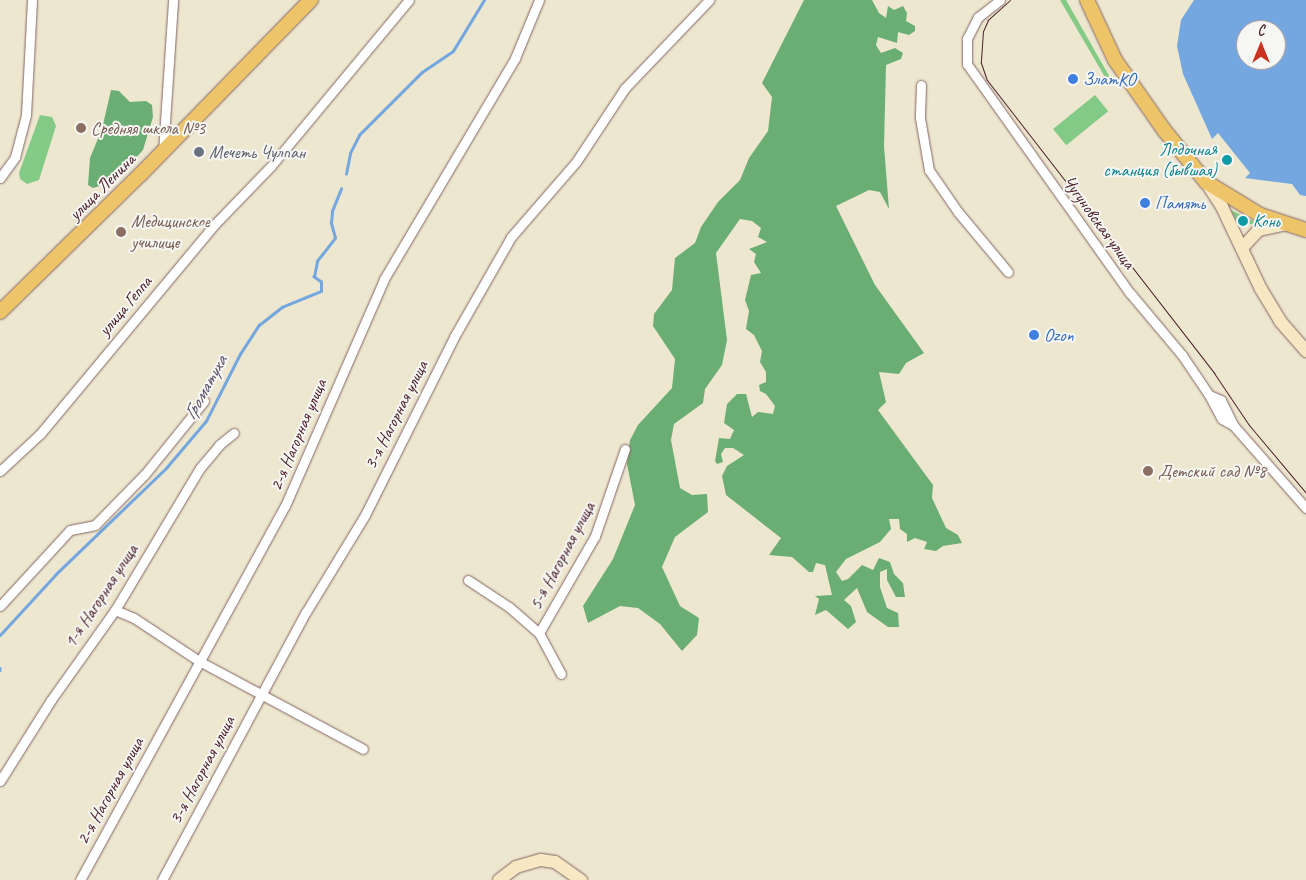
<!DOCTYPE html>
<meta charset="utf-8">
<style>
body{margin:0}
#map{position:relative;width:1306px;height:880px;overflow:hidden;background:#eee7cf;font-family:Caveat,sans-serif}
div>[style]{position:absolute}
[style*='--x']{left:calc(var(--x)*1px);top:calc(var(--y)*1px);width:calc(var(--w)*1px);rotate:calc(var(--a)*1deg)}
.green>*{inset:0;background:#83ca86;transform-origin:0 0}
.forest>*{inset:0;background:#6aae73}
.water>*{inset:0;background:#74a7e0}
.stream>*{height:2.5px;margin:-1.25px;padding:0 1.25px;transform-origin:1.25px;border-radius:1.25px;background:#74a7e0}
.roads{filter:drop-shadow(0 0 1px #836564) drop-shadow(0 0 1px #836564)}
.minor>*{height:9px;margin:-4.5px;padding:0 4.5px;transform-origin:4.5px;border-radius:4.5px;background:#fff}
.secondary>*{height:12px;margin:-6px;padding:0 6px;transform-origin:6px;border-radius:6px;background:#f8e7c3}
.primary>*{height:14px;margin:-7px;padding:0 7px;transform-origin:7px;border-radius:7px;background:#eec469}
.tram>*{height:1px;margin:-0.5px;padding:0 0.5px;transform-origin:0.5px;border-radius:0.5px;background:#4a1f2b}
.dots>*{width:14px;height:14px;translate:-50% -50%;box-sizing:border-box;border:2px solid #f6f6f2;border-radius:50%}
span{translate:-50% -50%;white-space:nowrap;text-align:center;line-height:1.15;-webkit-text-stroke:4px #f6f6f2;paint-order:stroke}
.shop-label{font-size:18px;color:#366cbe}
.left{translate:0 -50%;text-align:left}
.education-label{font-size:18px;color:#785e54}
.culture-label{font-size:18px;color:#0d838f}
.right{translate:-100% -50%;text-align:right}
.worship-label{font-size:18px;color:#5b616d}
.street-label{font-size:18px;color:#4a1f2b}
.water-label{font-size:19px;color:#594f6a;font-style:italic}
.north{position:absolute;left:1236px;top:20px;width:50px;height:50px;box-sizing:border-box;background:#f6f6f2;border:1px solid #b1a0a2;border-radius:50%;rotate:0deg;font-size:14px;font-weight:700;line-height:20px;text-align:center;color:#4a1f2b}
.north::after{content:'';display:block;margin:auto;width:18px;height:22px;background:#c8321e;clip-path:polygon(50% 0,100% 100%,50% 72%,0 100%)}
</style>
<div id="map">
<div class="green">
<div style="clip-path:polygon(1060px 0,1066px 0,1112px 81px,1109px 84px)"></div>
<div style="left:1095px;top:95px;width:21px;height:54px;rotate:51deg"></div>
<div style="clip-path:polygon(40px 115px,52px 117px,56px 126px,39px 180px,27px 184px,20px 179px,19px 173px)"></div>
<div style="clip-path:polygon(1231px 210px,1257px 223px,1239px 226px)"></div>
</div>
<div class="forest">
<div style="clip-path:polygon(804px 0,872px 0,879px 13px,886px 18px,888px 6px,894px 10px,903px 6px,907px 13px,906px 21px,915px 26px,915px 31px,909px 35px,898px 32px,897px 43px,878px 37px,876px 45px,881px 53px,895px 48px,903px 53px,901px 59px,886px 65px,884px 146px,889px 209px,880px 192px,869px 190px,836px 206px,875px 285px,924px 353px,906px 363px,899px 374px,879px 372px,886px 402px,878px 410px,933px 485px,932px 498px,946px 528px,958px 535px,962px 543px,943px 546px,936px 551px,924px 549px,927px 542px,915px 538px,907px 542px,907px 534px,900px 529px,899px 519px,889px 519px,891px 529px,880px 542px,846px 559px,836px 572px,842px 581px,848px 579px,862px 565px,873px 570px,879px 558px,890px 562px,894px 574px,903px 583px,905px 597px,896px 597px,887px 580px,887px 569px,880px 572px,880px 587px,887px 608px,898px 613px,899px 627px,888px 627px,867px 612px,857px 588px,844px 600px,851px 606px,856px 622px,848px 629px,826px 610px,815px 615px,819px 599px,815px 596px,832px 595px,825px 565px,816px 563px,813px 572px,809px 572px,792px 557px,769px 555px,781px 538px,726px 495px,722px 476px,727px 466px,744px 455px,733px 448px,725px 448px,721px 454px,723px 462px,717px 464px,715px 461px,719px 438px,730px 439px,734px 430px,724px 423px,727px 404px,737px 394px,746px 394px,752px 417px,758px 412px,773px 414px,775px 406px,766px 394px,760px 391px,759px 385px,766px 382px,766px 372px,760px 362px,762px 351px,754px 335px,746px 329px,749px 311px,745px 300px,751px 275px,761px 273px,754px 262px,756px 254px,749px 249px,767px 242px,758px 237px,761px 228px,752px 221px,740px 219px,716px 253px,727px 340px,722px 365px,705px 389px,703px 403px,674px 424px,671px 440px,680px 488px,692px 495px,707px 494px,708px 512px,675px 537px,662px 567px,680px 606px,699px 618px,697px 635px,682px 651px,660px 624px,638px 608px,620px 606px,588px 623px,583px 606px,613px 559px,635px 505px,627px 464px,630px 440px,638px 425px,672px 388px,675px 359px,653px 326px,654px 314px,672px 290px,675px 258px,695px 243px,701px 227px,718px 202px,740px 180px,749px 158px,768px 131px,772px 97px,762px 83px)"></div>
<div style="clip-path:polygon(111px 90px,119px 91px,130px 102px,146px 101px,152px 105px,153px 117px,143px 150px,115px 181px,93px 188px,88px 185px,90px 158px,102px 129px)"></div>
</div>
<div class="water">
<div style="clip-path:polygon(evenodd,1194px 0,1306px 0,1306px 196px,1300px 195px,1292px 184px,1245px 178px,1250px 173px,1218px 133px,1212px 139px,1183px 74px,1177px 46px,1181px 20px,1194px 0,1246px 30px,1276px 30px,1276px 60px,1246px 60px,1246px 30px)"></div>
</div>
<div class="stream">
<div style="--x:346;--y:174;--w:21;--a:-79"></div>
<div style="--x:350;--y:153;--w:20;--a:-63"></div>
<div style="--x:359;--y:135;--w:89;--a:-45"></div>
<div style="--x:422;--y:72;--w:37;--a:-34"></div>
<div style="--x:453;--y:51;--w:60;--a:-58.7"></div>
<div style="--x:0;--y:635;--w:83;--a:-47.4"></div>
<div style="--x:56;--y:574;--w:153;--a:-43.9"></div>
<div style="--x:166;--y:468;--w:62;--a:-49.6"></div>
<div style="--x:206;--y:421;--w:75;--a:-63.1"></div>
<div style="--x:240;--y:354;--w:35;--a:-57"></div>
<div style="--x:259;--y:325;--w:29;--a:-38"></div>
<div style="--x:282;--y:307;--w:42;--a:-22.3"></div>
<div style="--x:321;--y:291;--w:9;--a:-90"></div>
<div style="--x:321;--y:282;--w:9;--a:-144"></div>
<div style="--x:314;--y:277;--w:16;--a:-79"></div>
<div style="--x:317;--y:261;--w:29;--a:-52"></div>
<div style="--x:335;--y:238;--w:16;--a:-105"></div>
<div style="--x:331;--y:223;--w:12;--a:-85"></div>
<div style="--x:332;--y:211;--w:24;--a:-68"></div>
<div style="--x:0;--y:668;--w:2;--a:90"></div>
</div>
<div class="roads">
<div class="minor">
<div style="--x:1000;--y:0;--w:28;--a:142"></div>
<div style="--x:978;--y:17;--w:25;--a:117"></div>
<div style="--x:967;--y:39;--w:25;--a:90"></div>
<div style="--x:967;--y:64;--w:281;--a:54.6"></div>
<div style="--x:1130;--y:293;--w:81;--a:50"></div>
<div style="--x:1182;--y:355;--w:48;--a:56"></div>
<div style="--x:1209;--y:395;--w:13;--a:23"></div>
<div style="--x:1221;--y:400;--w:28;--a:64"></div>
<div style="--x:1233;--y:425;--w:111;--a:48.7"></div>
<div style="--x:921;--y:85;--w:33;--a:92"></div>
<div style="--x:920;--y:118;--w:53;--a:80.2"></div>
<div style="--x:929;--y:170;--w:51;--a:55.4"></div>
<div style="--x:958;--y:212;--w:78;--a:50.2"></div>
<div style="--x:163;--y:152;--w:152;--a:-86.2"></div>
<div style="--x:0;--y:178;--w:26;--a:-54"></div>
<div style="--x:15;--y:157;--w:43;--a:-75.3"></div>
<div style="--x:26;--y:115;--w:115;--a:-87"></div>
<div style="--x:1209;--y:395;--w:27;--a:62"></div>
<div style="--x:1222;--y:419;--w:13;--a:29"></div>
<div style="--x:0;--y:471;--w:54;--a:-42.8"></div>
<div style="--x:40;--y:434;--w:275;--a:-50.2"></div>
<div style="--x:216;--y:223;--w:79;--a:-46"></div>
<div style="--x:271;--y:166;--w:216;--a:-50.3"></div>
<div style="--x:468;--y:580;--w:49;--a:33.4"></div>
<div style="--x:509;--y:607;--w:40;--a:41"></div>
<div style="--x:0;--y:606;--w:103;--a:-47.4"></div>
<div style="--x:70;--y:530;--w:25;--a:-11"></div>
<div style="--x:95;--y:525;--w:71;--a:-45.6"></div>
<div style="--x:145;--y:474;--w:94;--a:-51.1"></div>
<div style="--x:115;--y:610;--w:21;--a:23"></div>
<div style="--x:134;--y:618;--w:78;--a:33.5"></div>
<div style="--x:199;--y:661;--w:186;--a:28.2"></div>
<div style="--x:561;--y:674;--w:47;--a:-118.2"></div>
<div style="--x:539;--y:633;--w:112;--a:-60"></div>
<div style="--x:595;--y:536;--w:92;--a:-71"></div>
<div style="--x:0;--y:781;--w:96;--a:-57.8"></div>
<div style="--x:51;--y:700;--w:110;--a:-54.6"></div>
<div style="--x:115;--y:610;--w:165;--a:-59.1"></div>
<div style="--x:200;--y:468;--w:30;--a:-50"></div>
<div style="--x:219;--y:445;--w:19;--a:-39"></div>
<div style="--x:80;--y:880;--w:426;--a:-61.3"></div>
<div style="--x:285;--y:506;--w:248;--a:-66.4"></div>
<div style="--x:384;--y:279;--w:257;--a:-59.3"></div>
<div style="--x:515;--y:58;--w:63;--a:-67.5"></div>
<div style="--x:162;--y:880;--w:304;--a:-61.8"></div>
<div style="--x:306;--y:612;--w:114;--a:-58.7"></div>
<div style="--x:365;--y:515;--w:199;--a:-63.4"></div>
<div style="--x:454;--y:337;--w:115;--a:-60.3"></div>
<div style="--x:511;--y:237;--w:99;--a:-49.1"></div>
<div style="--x:576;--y:162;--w:89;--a:-56.5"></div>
<div style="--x:625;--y:88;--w:122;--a:-46.3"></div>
</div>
<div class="secondary">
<div style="--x:1206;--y:182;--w:30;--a:57"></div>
<div style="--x:1222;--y:207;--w:91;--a:64.6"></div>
<div style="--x:1261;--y:289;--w:37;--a:59"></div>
<div style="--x:1280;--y:321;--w:40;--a:49"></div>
<div style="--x:1242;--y:248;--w:25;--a:-47"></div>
<div style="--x:1259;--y:230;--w:29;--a:-12"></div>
<div style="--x:499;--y:880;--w:21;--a:-37"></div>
<div style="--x:516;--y:867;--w:26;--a:-16"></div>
<div style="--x:541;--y:860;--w:14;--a:8"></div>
<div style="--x:555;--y:862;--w:32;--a:35"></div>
</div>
<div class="primary">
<div style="--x:1087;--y:0;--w:66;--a:65"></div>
<div style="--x:1115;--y:60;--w:85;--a:55"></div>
<div style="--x:1164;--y:130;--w:67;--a:51.1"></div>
<div style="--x:1206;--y:182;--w:63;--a:31.4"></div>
<div style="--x:1260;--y:215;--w:48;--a:18.1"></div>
<div style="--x:0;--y:312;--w:196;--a:-44.4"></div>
<div style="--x:140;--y:175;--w:245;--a:-45.7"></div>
</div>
</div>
<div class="tram">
<div style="--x:1010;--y:0;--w:30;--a:138"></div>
<div style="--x:988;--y:20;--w:12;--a:114"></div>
<div style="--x:983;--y:31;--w:32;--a:94"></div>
<div style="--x:981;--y:63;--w:18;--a:71"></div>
<div style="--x:987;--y:80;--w:371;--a:52.2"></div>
<div style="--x:1214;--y:373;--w:63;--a:56.1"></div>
<div style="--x:1249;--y:425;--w:89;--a:50"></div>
</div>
<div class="dots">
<div style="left:1073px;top:79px;background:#3f7fe0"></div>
<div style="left:81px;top:128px;background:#8d6e63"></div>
<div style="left:199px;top:152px;background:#6b7280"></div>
<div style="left:1227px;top:160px;background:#0f9aa8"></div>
<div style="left:1145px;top:203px;background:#3f7fe0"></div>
<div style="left:1243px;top:221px;background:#0f9aa8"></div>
<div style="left:121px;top:232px;background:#8d6e63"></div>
<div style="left:1034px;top:335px;background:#3f7fe0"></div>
<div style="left:1148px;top:471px;background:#8d6e63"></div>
</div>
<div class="shop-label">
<span class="left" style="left:1083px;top:79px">ЗлатКО</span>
<span class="left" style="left:1155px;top:203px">Память</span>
<span class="left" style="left:1044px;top:335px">Ozon</span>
</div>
<div class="education-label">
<span class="left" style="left:91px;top:128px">Средняя школа №3</span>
<span class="left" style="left:131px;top:232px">Медицинское<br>училище</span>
<span class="left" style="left:1158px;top:471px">Детский сад №8</span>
</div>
<div class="culture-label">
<span class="right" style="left:1217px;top:160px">Лодочная<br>станция (бывшая)</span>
<span class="left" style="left:1253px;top:221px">Конь</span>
</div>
<div class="worship-label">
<span class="left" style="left:209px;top:152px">Мечеть Чулпан</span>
</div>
<div class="street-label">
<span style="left:102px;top:187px;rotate:-45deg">улица Ленина</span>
<span style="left:1099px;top:222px;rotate:54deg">Чугуновская улица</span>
<span style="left:125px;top:306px;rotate:-50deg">улица Геппа</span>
<span style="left:396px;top:415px;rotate:-63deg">3-я Нагорная улица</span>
<span style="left:298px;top:435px;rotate:-67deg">2-я Нагорная улица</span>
<span style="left:562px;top:556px;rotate:-62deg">5-я Нагорная улица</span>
<span style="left:101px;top:596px;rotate:-57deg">1-я Нагорная улица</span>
<span style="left:202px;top:770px;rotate:-62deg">3-я Нагорная улица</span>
<span style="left:110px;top:791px;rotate:-61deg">2-я Нагорная улица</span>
</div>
<div class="water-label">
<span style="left:206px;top:388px;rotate:-61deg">Громатуха</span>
</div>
<div class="north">С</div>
</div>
